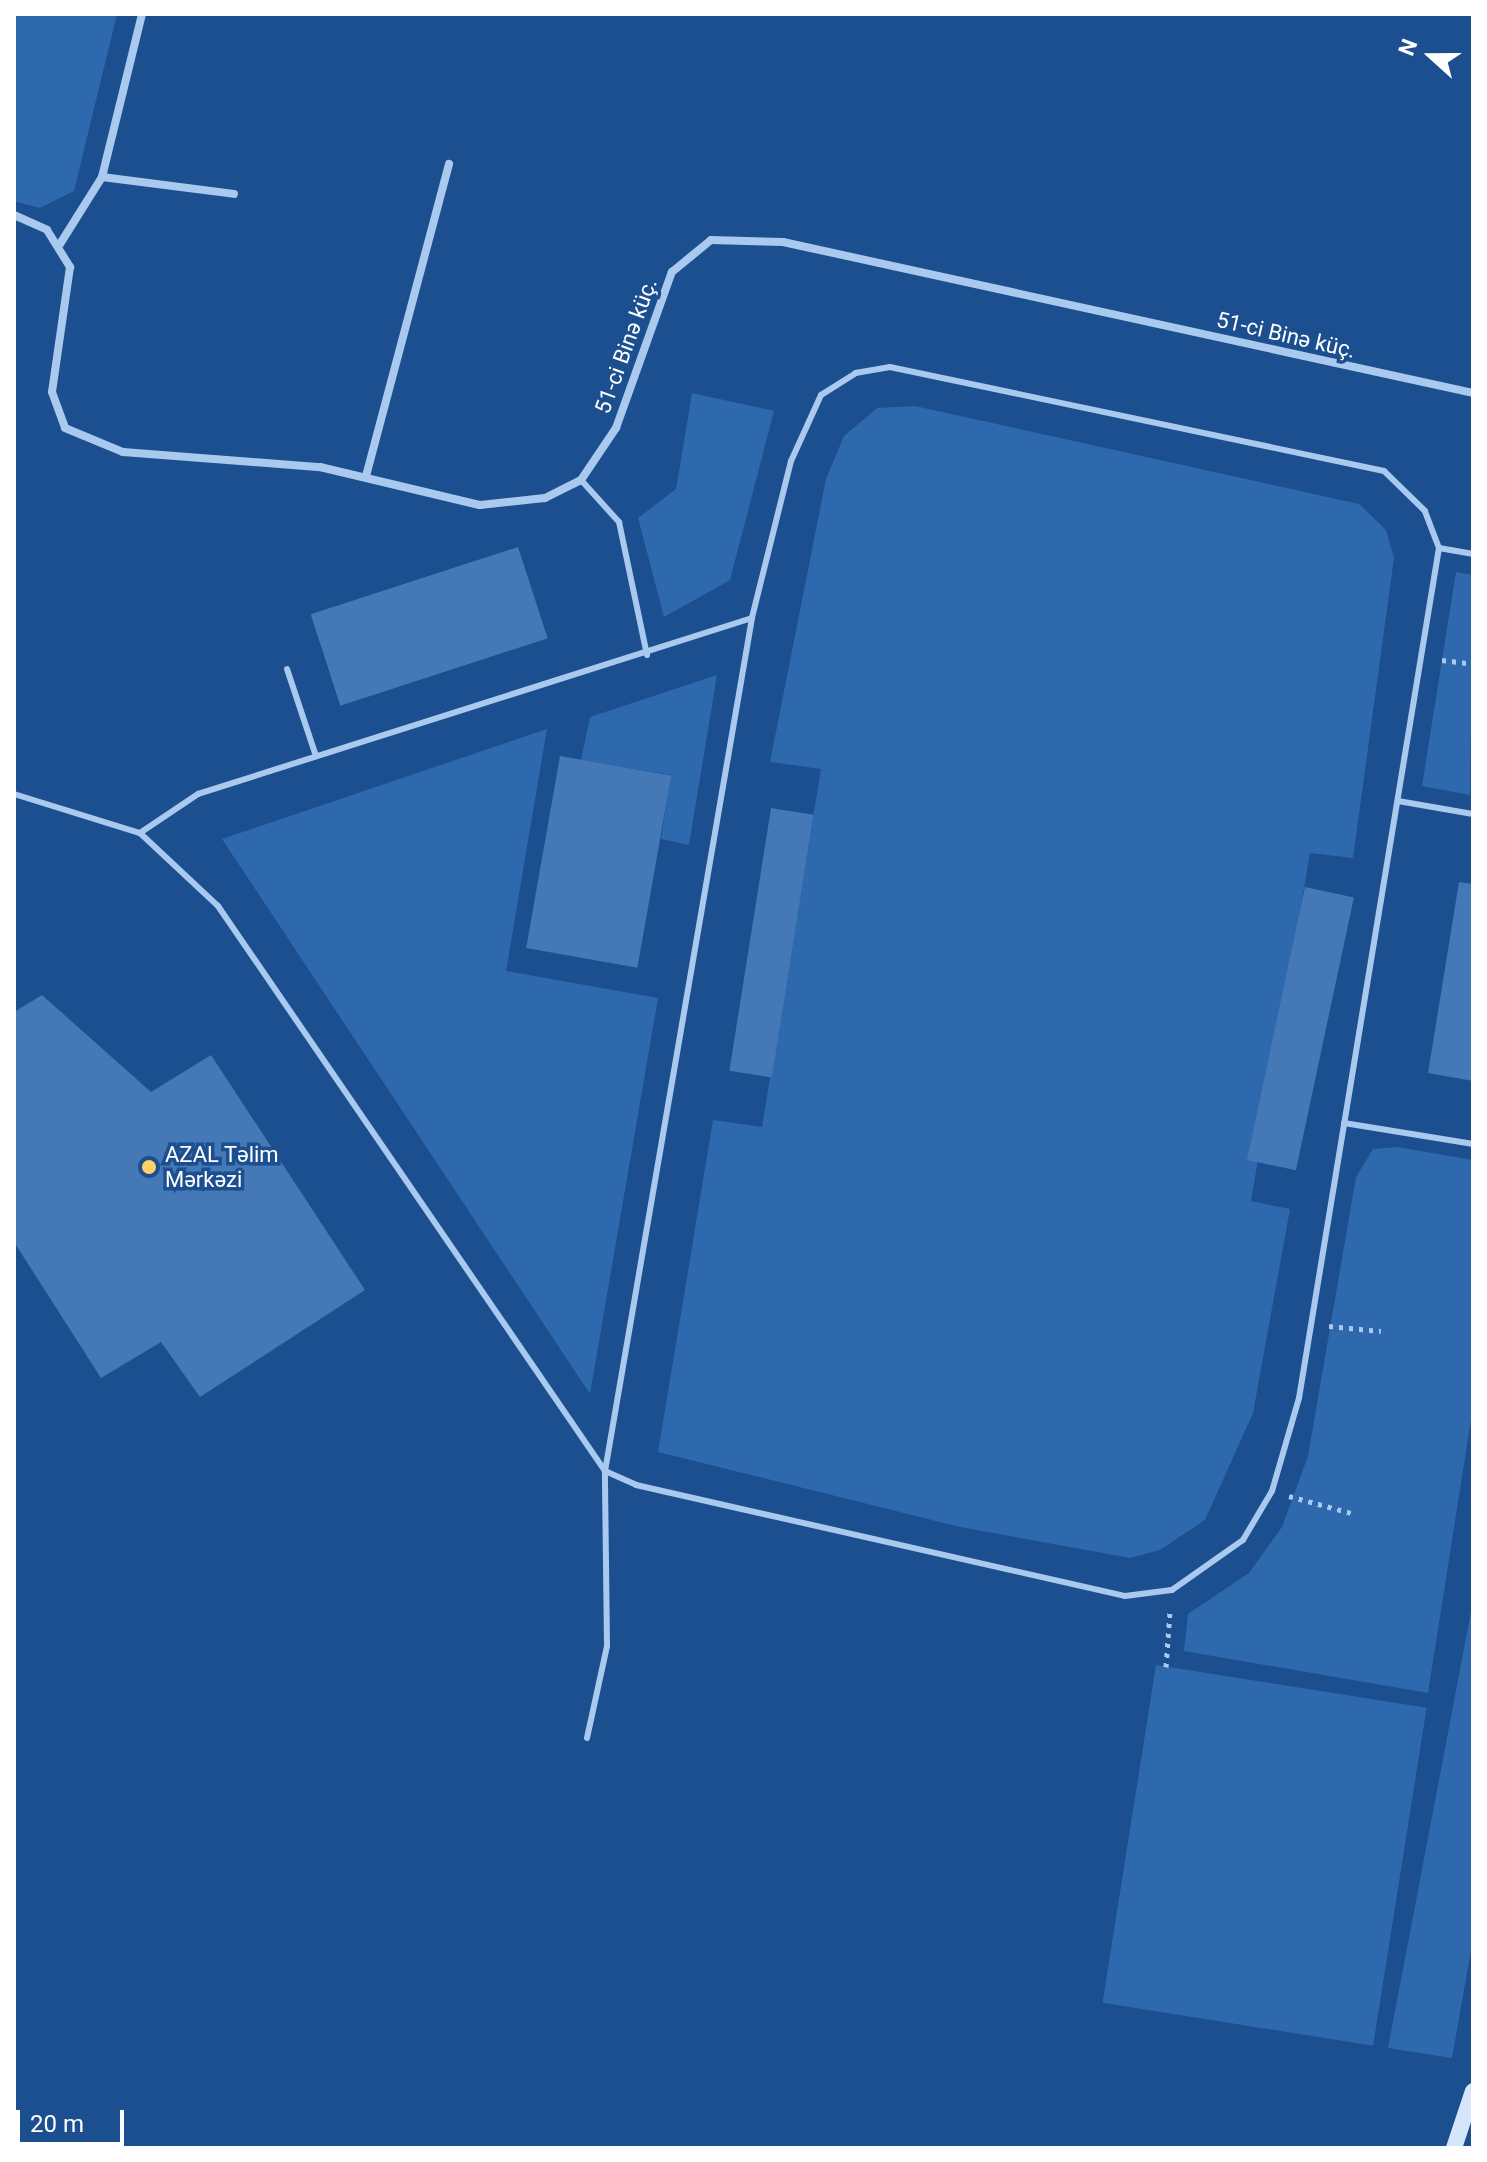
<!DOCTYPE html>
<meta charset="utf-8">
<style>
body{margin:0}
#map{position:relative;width:1487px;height:2162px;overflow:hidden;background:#1b4f8f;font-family:Roboto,sans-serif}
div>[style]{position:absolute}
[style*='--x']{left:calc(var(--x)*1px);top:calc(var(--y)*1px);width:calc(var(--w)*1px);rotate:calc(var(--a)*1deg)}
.green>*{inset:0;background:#2e69ad;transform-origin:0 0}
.building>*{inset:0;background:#4478b7;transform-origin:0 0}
.path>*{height:5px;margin-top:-2.5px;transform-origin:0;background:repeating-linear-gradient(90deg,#a9c9ee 0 4px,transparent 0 10px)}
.lane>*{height:6px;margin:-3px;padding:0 3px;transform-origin:3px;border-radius:3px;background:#a9c9ee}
.street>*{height:8px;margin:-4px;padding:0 4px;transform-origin:4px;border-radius:4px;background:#a9c9ee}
.secondary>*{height:16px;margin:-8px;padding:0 8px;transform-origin:8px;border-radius:8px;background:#d6e6fa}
.dots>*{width:22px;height:22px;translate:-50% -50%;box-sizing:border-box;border:4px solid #1b4f8f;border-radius:50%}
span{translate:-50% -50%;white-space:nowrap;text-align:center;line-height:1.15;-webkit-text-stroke:7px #1b4f8f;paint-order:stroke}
.street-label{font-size:22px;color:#fff}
.poi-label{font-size:22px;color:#fff}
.left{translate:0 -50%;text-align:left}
.frame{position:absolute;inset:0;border:16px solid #fff;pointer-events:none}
.north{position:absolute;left:1391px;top:16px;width:80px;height:80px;-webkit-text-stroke:6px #1b4f8f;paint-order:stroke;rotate:291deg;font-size:22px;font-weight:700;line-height:32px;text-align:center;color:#fff}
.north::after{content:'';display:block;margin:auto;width:28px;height:36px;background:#fff;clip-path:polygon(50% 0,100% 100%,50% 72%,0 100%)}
.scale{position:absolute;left:16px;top:2110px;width:108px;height:36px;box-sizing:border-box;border:4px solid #fff;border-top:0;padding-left:10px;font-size:24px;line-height:28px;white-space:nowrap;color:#fff;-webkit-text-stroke:6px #1b4f8f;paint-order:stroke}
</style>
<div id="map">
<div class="green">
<div style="clip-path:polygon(14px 14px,117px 14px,74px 191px,40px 208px,14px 201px)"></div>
<div style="clip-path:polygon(692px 393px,774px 411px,730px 580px,664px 617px,638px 518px,676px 489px)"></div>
<div style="clip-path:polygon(915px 406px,1359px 504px,1386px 530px,1394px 558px,1353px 858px,1310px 853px,1251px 1201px,1290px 1209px,1253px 1413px,1205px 1520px,1160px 1550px,1130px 1558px,960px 1527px,658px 1452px,713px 1120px,762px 1127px,821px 769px,770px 762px,826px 479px,844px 436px,877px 408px)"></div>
<div style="clip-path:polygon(1456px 572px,1473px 575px,1470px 795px,1422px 786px)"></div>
<div style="clip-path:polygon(717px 675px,689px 845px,661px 839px,671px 775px,581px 760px,590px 717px)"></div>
<div style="clip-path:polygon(547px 729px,506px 971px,658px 998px,590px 1394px,222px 839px)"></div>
<div style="clip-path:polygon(1397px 1147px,1473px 1160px,1473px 1407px,1428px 1693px,1184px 1651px,1188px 1614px,1249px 1573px,1282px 1527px,1308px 1456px,1356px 1177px,1373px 1149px)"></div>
<div style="clip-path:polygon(1473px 1601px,1473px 1939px,1452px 2058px,1388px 2048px)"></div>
<div style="left:1156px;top:1665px;width:274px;height:342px;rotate:9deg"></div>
</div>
<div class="building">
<div style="left:518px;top:547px;width:96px;height:218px;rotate:72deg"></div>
<div style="left:560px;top:756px;width:113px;height:195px;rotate:10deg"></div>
<div style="left:771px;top:808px;width:43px;height:266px;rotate:9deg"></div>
<div style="clip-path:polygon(1459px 882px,1473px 884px,1473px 1081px,1428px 1073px)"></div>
<div style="left:1305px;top:887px;width:50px;height:279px;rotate:12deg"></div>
<div style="clip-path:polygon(42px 995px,151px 1092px,211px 1055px,365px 1290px,200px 1397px,161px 1342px,101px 1378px,14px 1242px,14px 1012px)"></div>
</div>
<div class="path">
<div style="--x:1442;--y:660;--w:31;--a:7"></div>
<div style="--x:1329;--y:1326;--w:52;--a:5.5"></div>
<div style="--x:1289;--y:1496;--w:64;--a:15.3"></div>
<div style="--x:1166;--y:1667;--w:56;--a:-85.9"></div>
</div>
<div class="lane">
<div style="--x:581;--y:480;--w:57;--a:47.9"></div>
<div style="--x:619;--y:522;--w:136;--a:78.1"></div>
<div style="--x:1439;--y:548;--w:35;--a:10"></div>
<div style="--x:287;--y:669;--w:89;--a:71.6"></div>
<div style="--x:14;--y:794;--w:132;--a:17.2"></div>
<div style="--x:140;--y:833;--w:107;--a:43.1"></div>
<div style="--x:218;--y:906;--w:685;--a:55.59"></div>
<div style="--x:605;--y:1471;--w:34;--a:24"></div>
<div style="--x:636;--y:1485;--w:501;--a:12.79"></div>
<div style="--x:1125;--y:1596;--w:47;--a:-7.3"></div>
<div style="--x:1172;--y:1590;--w:87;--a:-35.2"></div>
<div style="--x:1243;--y:1540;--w:57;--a:-59.4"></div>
<div style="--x:1272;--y:1491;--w:97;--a:-73.8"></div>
<div style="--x:1299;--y:1398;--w:861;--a:-80.65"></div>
<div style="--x:1439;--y:548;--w:40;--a:-111"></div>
<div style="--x:1425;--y:511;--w:57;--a:-135.7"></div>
<div style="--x:1384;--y:471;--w:505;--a:-168.11"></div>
<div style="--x:890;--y:367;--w:35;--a:170"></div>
<div style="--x:856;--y:373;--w:41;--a:147.8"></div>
<div style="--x:821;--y:395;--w:72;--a:114.4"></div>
<div style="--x:791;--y:461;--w:162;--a:104"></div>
<div style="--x:752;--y:618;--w:581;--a:162.38"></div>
<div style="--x:198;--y:794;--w:70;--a:146.1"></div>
<div style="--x:1398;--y:801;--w:76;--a:9.8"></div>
<div style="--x:1344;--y:1123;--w:131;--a:9.2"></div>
<div style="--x:587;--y:1738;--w:94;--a:-77.7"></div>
<div style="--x:607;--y:1646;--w:175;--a:-90.7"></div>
<div style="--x:605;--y:1471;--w:866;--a:-80.22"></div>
</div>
<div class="street">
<div style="--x:102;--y:177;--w:133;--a:7.3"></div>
<div style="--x:14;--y:215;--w:36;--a:24"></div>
<div style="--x:47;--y:230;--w:44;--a:58.1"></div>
<div style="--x:70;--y:267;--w:126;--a:98.2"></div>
<div style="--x:52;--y:392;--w:38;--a:70"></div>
<div style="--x:65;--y:428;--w:63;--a:22.5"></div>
<div style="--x:123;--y:452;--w:198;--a:4.4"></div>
<div style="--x:320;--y:467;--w:164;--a:13.4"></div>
<div style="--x:480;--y:505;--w:65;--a:-6.1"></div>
<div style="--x:545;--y:498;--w:40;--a:-26.6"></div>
<div style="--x:581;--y:480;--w:63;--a:-56.1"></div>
<div style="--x:616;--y:428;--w:166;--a:-70.3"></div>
<div style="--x:672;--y:272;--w:50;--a:-39.4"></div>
<div style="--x:711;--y:240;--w:72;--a:1.6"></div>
<div style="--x:783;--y:242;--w:706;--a:12.34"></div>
<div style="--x:60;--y:244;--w:79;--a:-57.9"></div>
<div style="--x:102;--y:177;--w:168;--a:-76.2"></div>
<div style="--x:366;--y:476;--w:323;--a:-75.1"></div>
</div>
<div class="secondary">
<div style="--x:1454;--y:2148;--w:60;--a:-71.6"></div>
</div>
<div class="dots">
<div style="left:149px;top:1167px;background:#ffd166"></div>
</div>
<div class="street-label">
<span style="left:1286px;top:335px;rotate:13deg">51-ci Binə küç.</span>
<span style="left:626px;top:346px;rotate:-70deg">51-ci Binə küç.</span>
</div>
<div class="poi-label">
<span class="left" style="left:165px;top:1167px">AZAL Təlim<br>Mərkəzi</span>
</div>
<div class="frame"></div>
<div class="north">N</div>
<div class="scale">20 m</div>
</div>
